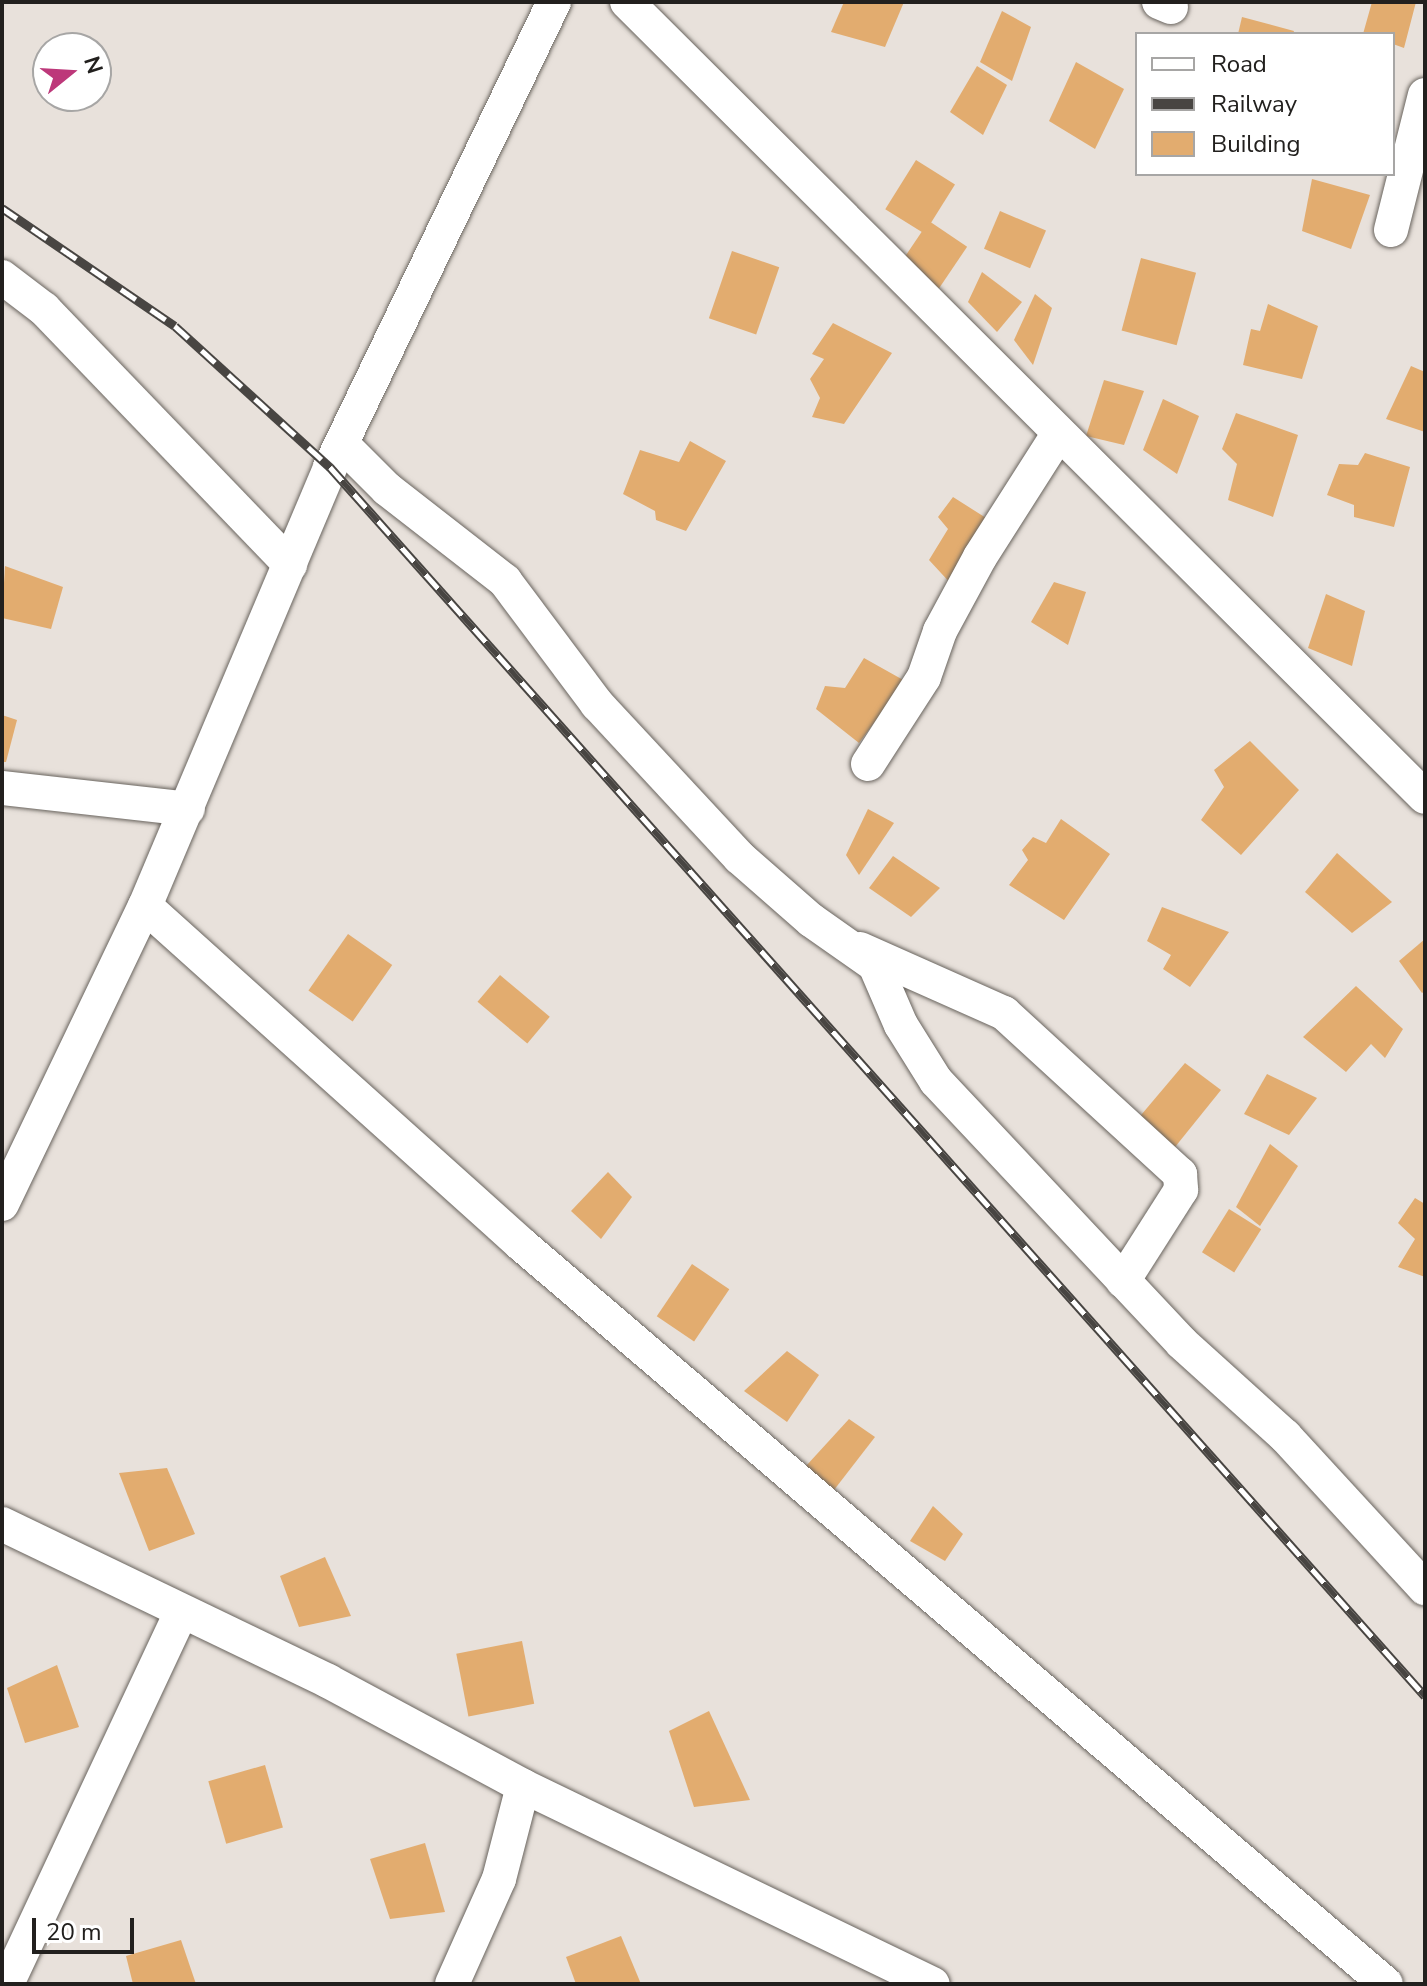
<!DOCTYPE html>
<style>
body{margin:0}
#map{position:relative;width:1427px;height:1986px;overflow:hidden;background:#e8e1db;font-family:"Nunito Sans",sans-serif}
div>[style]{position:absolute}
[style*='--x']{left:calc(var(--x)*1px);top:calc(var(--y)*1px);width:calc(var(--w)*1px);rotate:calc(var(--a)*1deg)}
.building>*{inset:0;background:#e2ac6f;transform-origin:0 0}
.roads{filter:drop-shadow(0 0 2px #69645e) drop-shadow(0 0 2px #69645e)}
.minor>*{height:34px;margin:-17px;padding:0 17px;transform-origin:17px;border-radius:17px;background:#fff}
.rail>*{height:9px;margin-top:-4.5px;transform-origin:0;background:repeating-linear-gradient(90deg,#fff 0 18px,#484542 0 36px);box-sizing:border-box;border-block:2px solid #484542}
span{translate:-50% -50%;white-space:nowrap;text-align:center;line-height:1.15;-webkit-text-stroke:8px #fff;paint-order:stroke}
.frame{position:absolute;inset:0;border:4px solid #22201e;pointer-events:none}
.legend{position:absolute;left:1135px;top:32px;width:260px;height:144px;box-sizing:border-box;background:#fff;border:2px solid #a7a6a5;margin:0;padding:10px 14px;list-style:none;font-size:24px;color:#22201e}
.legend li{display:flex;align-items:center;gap:16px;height:40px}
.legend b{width:40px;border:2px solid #a7a6a5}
.north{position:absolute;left:32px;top:32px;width:80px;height:80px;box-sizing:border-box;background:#fff;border:2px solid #a7a6a5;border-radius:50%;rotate:72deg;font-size:22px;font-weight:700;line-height:32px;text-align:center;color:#22201e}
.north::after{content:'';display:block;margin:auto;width:28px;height:36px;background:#bd387a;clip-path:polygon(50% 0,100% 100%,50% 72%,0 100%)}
.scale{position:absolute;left:32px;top:1918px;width:102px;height:36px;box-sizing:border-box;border:4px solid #22201e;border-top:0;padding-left:10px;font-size:24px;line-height:28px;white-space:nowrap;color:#22201e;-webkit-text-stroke:6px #fff;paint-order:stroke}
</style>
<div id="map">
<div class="building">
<div style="clip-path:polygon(844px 2px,904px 2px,885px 47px,831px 32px)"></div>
<div style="clip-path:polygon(1372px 2px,1416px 2px,1404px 48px,1393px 44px,1393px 34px,1363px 34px)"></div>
<div style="clip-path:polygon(1002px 11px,1031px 27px,1012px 81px,980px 62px)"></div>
<div style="clip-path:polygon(1242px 17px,1294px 31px,1293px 34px,1238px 34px)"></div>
<div style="clip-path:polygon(1076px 62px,1124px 89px,1095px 149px,1049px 121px)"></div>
<div style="clip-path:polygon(977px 66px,1007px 85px,983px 135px,950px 112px)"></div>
<div style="left:916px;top:160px;width:46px;height:58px;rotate:32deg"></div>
<div style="clip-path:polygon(1312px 179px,1370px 195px,1351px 249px,1302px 231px)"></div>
<div style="left:1000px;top:211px;width:50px;height:41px;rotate:23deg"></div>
<div style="left:929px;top:221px;width:46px;height:52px;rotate:34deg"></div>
<div style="left:732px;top:251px;width:50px;height:71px;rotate:19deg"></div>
<div style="left:1141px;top:258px;width:57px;height:75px;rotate:15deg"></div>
<div style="clip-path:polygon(982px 272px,1022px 302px,997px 332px,968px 302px)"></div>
<div style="clip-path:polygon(1035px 294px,1052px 308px,1033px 365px,1014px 340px)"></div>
<div style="clip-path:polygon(1268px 304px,1318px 326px,1302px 379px,1243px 365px,1251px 329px,1260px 331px)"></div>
<div style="clip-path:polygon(833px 323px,892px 353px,844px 424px,812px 417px,820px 398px,810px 379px,824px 359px,812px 354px)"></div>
<div style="clip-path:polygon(1411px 366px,1425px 372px,1425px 432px,1386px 419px)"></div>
<div style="clip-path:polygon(1104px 380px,1144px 391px,1124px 445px,1086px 436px)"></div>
<div style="clip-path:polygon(1163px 399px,1199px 416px,1177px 474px,1143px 450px)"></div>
<div style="clip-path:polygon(1236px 413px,1298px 435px,1273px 517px,1228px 500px,1237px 464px,1222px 449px)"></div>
<div style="clip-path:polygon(690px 441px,726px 461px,686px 531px,656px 520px,655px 511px,623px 494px,640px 450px,679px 462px)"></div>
<div style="clip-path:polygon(1365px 453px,1410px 467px,1394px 527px,1354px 517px,1354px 505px,1327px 495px,1339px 464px,1358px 465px)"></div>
<div style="clip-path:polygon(953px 497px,994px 523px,953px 586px,929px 560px,948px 529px,938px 517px)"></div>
<div style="clip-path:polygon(5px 566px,63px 587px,51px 629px,2px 618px)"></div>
<div style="clip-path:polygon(1054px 582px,1086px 592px,1068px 645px,1031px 622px)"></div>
<div style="clip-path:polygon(1326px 594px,1365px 611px,1352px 666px,1308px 648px)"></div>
<div style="clip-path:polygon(864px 658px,905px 681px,859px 743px,816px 709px,825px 686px,845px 688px)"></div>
<div style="clip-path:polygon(2px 715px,17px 720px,6px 762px,2px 762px)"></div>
<div style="clip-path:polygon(1250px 741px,1299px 790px,1241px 855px,1201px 820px,1224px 787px,1214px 770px)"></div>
<div style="clip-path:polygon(868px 809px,894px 823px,859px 875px,846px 855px)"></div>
<div style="clip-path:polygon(1061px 819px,1110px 854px,1064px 920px,1009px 885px,1028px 860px,1022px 850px,1033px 837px,1046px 843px)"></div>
<div style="clip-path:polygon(1337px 853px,1392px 902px,1352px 933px,1305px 892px)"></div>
<div style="clip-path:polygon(893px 856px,940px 888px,911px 917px,869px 888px)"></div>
<div style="clip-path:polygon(1162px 907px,1229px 932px,1190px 987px,1163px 969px,1171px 955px,1147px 941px)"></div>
<div style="left:348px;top:934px;width:54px;height:69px;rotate:35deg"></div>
<div style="clip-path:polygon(1425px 939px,1425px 991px,1422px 993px,1399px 961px)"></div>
<div style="left:500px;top:975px;width:65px;height:35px;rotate:40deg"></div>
<div style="clip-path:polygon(1356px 986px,1403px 1029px,1385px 1058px,1371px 1044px,1346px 1072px,1303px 1037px)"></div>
<div style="clip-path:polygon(1185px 1063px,1221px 1090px,1167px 1157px,1136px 1121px)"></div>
<div style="clip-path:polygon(1267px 1074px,1317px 1098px,1289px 1135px,1244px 1114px)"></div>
<div style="clip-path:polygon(1270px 1144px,1298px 1166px,1260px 1226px,1236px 1207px)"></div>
<div style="clip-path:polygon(608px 1172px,632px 1197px,601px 1239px,571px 1211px)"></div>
<div style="clip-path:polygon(1415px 1198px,1425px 1204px,1425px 1277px,1398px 1267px,1415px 1239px,1398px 1223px)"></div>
<div style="left:1229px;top:1209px;width:38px;height:51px;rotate:32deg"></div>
<div style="left:692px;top:1264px;width:45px;height:63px;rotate:34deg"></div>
<div style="clip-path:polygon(787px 1351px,819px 1375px,787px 1422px,744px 1391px)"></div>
<div style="clip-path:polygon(849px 1419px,875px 1437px,834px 1490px,806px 1466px)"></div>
<div style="clip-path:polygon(167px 1468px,195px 1534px,149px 1551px,119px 1473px)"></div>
<div style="clip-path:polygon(933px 1506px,963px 1534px,945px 1561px,910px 1541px)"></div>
<div style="clip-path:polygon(325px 1557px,351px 1616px,299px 1627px,280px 1576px)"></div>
<div style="left:522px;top:1641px;width:64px;height:67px;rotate:79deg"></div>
<div style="clip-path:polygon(57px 1665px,79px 1727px,25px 1743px,7px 1688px)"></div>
<div style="clip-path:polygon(709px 1711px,750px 1800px,694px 1807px,669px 1731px)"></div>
<div style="left:265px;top:1765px;width:65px;height:59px;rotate:74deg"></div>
<div style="clip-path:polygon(425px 1843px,445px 1912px,390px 1919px,370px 1859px)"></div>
<div style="clip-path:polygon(621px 1936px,641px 1984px,576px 1984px,566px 1957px)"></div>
<div style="clip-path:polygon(181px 1940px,196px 1984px,133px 1984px,126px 1956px)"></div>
</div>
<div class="roads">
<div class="minor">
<div style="--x:627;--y:2;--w:1126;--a:44.89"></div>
<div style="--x:1159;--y:2;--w:13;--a:23"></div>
<div style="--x:1391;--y:230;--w:139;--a:-75.9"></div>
<div style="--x:2;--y:277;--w:53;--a:37.3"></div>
<div style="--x:44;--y:309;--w:355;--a:46.1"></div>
<div style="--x:342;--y:444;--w:64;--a:45"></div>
<div style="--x:387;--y:489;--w:150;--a:37.9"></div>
<div style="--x:505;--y:581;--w:154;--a:53.2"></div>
<div style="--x:597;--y:704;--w:209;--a:47.1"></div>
<div style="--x:739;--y:857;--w:96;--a:41.2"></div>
<div style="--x:811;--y:920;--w:78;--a:35.1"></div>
<div style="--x:875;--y:965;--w:65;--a:66.6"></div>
<div style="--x:901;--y:1025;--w:66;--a:58"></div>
<div style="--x:936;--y:1081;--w:359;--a:46.8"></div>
<div style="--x:1182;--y:1343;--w:139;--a:42.1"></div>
<div style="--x:1285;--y:1436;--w:207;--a:47.4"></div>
<div style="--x:868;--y:764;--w:103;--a:-57.2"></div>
<div style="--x:924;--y:677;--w:49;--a:-70.8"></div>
<div style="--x:940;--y:631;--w:84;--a:-61.6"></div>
<div style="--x:980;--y:557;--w:143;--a:-57.5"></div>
<div style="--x:2;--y:788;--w:187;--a:6.4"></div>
<div style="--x:145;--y:906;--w:506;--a:41.95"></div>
<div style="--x:521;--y:1244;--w:1138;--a:40.55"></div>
<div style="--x:860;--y:949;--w:158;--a:24"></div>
<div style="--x:1004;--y:1013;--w:239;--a:42.5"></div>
<div style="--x:1180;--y:1174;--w:16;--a:86"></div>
<div style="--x:1181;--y:1190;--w:108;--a:122.5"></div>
<div style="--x:2;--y:1204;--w:331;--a:-64.4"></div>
<div style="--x:145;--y:906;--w:476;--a:-67.1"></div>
<div style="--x:330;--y:467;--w:516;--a:-64.28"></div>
<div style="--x:2;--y:1524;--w:362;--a:25.7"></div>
<div style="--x:328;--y:1681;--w:221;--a:28.3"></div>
<div style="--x:523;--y:1786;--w:455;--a:25.8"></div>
<div style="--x:7;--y:1984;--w:411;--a:-64.9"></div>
<div style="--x:452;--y:1984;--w:115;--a:-65.9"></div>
<div style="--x:499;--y:1879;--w:96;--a:-75.5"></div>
</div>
</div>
<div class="rail">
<div style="--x:2;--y:208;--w:209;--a:34.3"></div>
<div style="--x:175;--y:326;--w:210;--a:42.3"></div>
<div style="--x:330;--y:467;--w:1646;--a:48.3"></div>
</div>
<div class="frame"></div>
<ul class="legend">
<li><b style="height:10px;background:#fff"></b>Road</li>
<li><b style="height:10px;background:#484542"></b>Railway</li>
<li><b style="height:22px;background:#e2ac6f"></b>Building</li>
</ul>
<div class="north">N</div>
<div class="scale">20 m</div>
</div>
